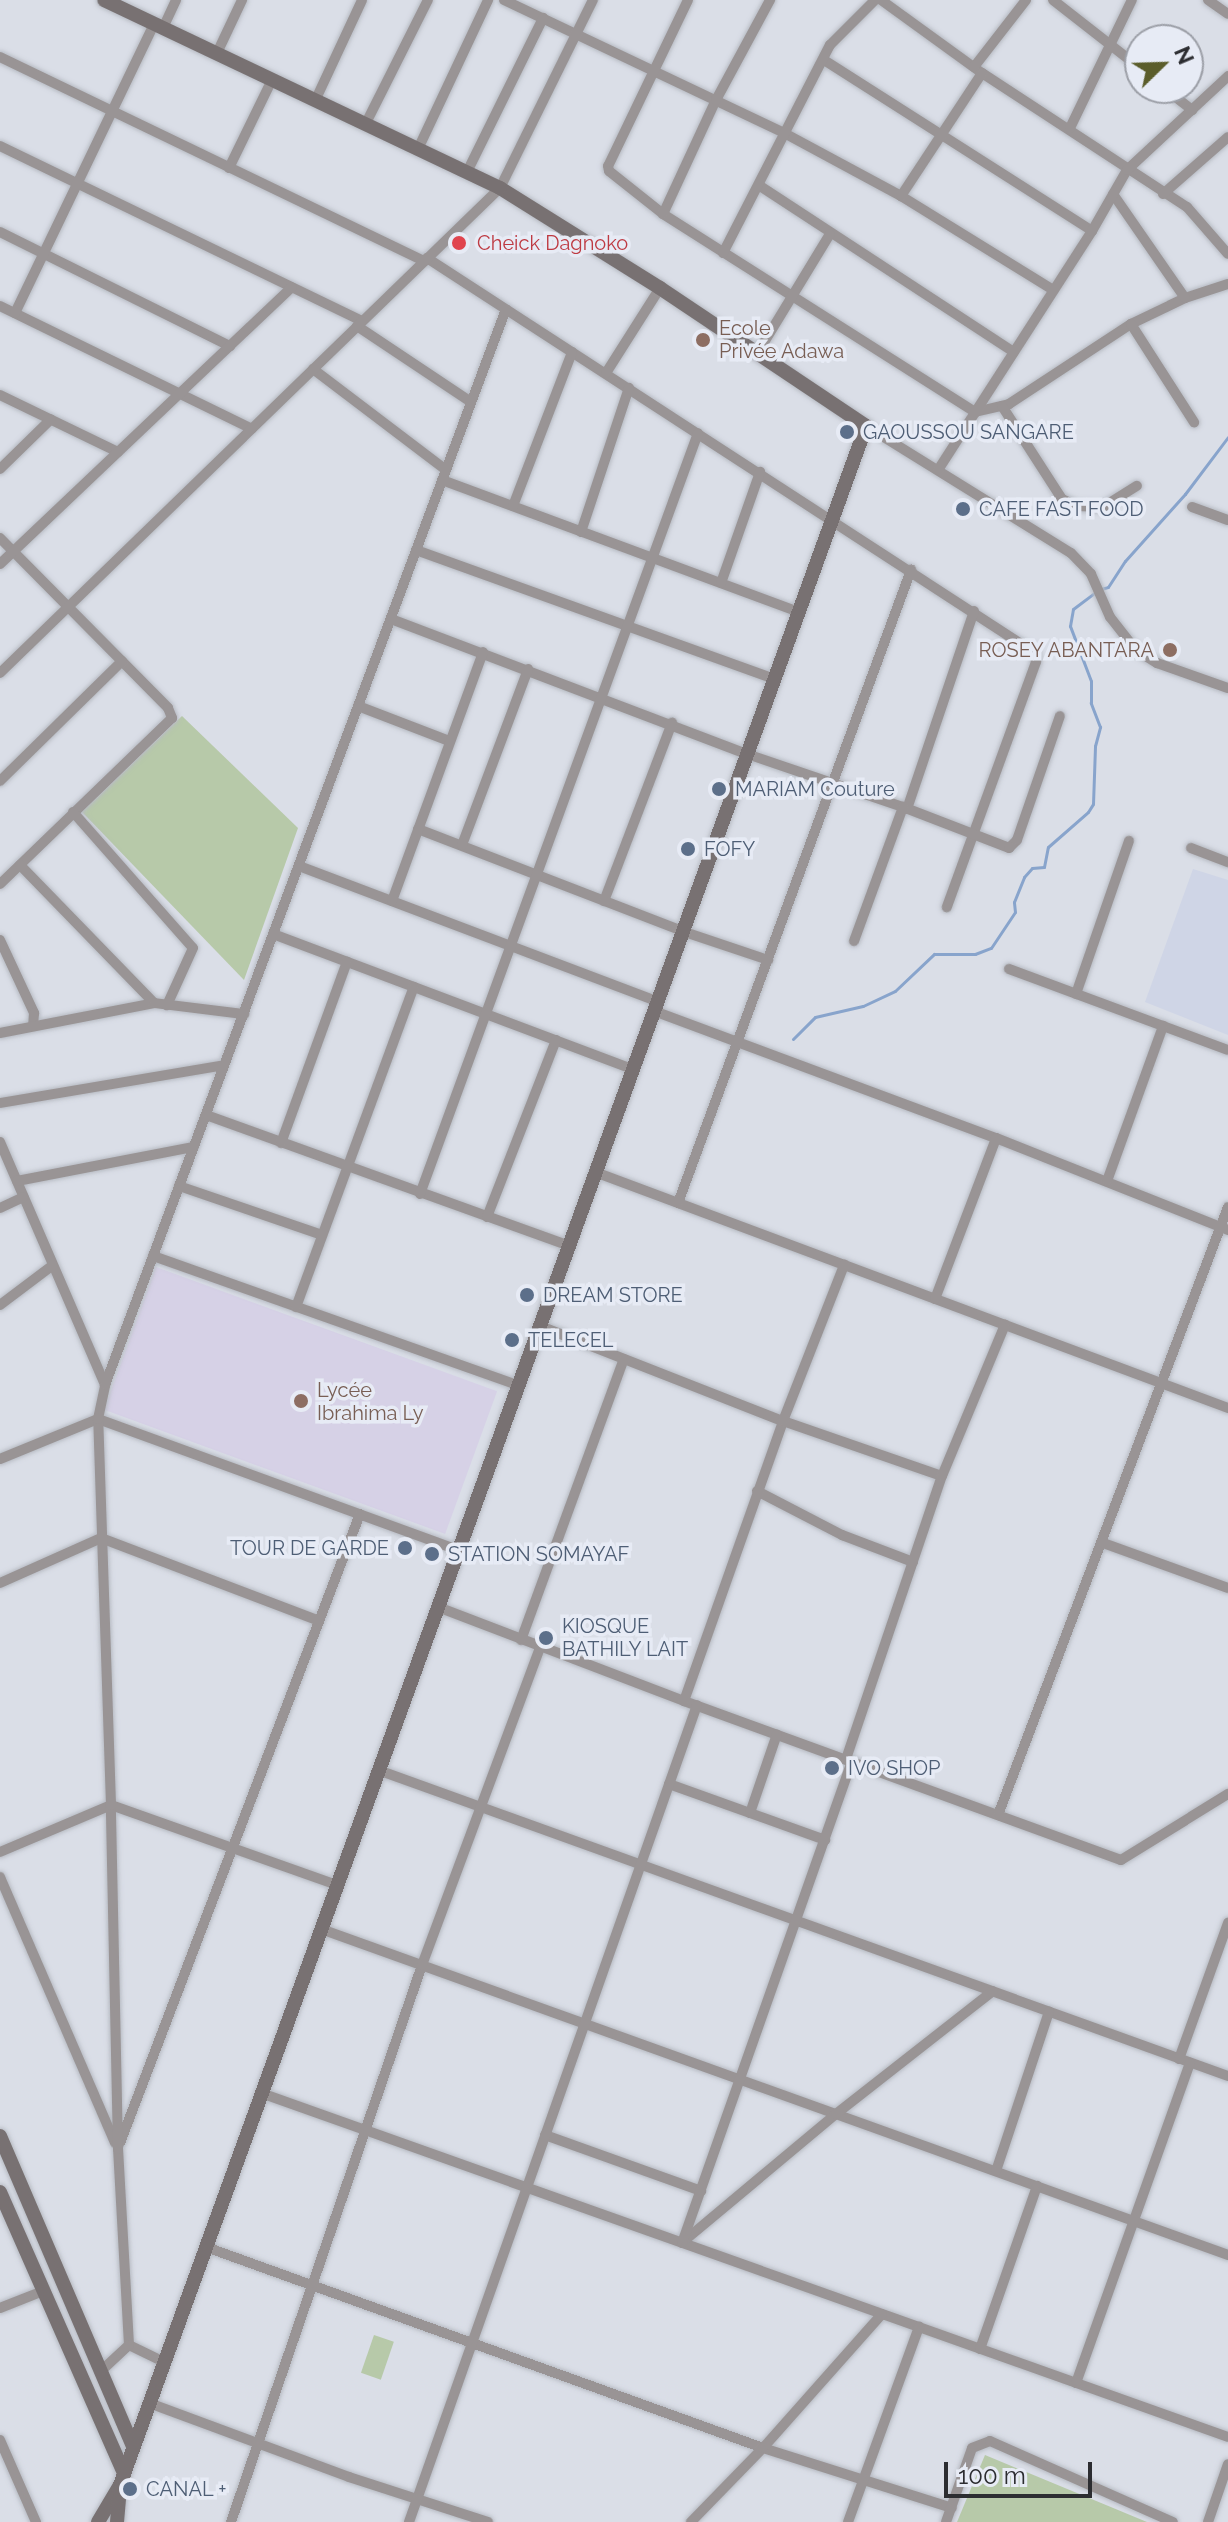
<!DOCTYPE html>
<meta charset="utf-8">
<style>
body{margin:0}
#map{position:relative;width:1228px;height:2522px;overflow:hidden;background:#dadee7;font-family:Raleway,sans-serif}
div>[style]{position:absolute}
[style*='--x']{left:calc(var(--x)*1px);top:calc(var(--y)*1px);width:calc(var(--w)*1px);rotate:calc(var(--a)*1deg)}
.built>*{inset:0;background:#cfd5e6}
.education>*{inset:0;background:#d6d1e6;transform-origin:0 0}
.green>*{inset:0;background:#b7c9a9;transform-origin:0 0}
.stream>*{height:3px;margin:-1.5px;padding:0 1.5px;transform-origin:1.5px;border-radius:1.5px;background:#88a4cc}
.roads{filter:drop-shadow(0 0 2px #b7bbc3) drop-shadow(0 0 2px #b7bbc3)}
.street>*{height:10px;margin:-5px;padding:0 5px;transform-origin:5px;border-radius:5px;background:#999495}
.secondary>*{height:14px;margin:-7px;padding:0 7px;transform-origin:7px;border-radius:7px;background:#787172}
.dots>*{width:22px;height:22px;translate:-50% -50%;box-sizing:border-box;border:4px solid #e7ebf5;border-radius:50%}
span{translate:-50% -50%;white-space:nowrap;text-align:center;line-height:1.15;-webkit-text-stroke:7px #e7ebf5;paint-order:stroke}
.health-label{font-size:20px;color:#be3a42}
.left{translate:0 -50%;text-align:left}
.education-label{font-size:20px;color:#785e54}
.right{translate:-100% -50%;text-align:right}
.service-label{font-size:20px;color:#4e5e75}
.north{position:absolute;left:1124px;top:24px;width:80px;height:80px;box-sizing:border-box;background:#e7ebf5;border:2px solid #9c9fa7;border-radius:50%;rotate:67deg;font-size:22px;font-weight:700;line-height:32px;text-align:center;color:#2c2d31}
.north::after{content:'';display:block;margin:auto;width:28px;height:36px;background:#5b5d2b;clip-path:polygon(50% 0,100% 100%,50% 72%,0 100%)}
.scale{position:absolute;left:944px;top:2462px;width:148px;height:36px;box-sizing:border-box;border:4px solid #2c2d31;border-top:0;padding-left:10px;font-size:24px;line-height:28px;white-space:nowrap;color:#2c2d31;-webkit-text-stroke:6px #e7ebf5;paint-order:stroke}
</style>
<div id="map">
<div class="built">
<div style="clip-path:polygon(1193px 869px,1228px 880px,1228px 1035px,1145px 1002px)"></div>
</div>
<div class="education">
<div style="left:156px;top:1267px;width:363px;height:152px;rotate:20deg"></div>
</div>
<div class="green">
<div style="clip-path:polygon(182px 716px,298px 828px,244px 980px,82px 812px)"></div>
<div style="left:374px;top:2335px;width:21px;height:40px;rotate:19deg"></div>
<div style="clip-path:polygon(985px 2455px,1147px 2522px,957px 2522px)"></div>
</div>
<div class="stream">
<div style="--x:1101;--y:589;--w:7;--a:-16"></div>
<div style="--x:1108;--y:587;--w:31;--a:-57"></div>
<div style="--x:1125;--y:561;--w:90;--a:-48.2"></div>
<div style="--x:1185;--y:494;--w:71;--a:-53"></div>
<div style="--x:793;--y:1039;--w:31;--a:-45"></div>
<div style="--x:815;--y:1017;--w:49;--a:-12.9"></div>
<div style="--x:863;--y:1006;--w:35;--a:-25"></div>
<div style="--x:895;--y:991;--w:54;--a:-43.5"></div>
<div style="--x:934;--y:954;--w:41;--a:0"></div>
<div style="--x:975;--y:954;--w:17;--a:-21"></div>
<div style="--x:991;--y:948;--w:43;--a:-56.3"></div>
<div style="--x:1015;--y:912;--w:10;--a:-96"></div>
<div style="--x:1014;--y:902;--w:27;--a:-68"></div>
<div style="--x:1024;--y:877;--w:12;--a:-48"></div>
<div style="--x:1032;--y:868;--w:12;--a:-5"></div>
<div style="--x:1044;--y:867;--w:20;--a:-79"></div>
<div style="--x:1048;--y:847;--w:53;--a:-41.2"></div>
<div style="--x:1088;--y:812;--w:9;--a:-58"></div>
<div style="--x:1093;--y:804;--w:58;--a:-88"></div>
<div style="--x:1095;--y:746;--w:20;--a:-75"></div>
<div style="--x:1100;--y:727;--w:26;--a:-111"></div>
<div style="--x:1091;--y:703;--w:22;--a:-90"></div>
<div style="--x:1091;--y:681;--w:59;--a:-110.9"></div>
<div style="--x:1070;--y:626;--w:17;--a:-80"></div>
<div style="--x:1073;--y:609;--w:26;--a:-37"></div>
</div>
<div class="roads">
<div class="street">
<div style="--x:504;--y:0;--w:312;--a:25.4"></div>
<div style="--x:786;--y:134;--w:131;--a:28.3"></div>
<div style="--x:901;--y:196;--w:179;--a:31.7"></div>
<div style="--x:688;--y:0;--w:184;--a:115.7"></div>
<div style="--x:608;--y:166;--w:5;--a:79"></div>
<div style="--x:609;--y:171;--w:69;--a:38.5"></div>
<div style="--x:663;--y:214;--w:370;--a:32.4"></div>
<div style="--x:975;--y:412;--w:35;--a:-13"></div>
<div style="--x:1009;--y:404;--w:146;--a:-33.3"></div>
<div style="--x:1131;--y:324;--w:60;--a:-25.7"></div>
<div style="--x:1185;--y:298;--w:45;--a:-18"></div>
<div style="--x:881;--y:0;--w:125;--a:35.9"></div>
<div style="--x:982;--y:73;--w:245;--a:33.2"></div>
<div style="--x:1187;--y:207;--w:62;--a:48.9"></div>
<div style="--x:1053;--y:0;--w:110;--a:38"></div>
<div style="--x:1208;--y:0;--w:24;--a:35"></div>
<div style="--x:163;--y:28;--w:31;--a:-65"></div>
<div style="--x:217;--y:53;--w:59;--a:-64.7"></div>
<div style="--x:0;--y:57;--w:471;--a:25.7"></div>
<div style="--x:824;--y:60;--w:318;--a:32.5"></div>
<div style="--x:974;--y:67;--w:85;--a:-52.2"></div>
<div style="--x:1164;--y:88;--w:36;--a:38"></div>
<div style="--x:315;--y:101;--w:111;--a:-65"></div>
<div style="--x:365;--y:125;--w:140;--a:-63.3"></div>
<div style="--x:1070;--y:128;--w:142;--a:-64.2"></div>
<div style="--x:0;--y:146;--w:402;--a:25.8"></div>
<div style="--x:418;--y:149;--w:165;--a:-64.8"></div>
<div style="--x:229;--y:168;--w:98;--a:-64"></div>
<div style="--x:467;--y:172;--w:172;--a:-63.7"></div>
<div style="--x:760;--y:186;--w:303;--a:33.2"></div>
<div style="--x:1113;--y:194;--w:126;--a:55.3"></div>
<div style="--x:1163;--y:194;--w:86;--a:-41.2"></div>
<div style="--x:901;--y:196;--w:147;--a:-56.6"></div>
<div style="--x:663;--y:214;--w:126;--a:-65.1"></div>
<div style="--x:716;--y:100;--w:114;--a:-61.6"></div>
<div style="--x:0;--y:232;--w:257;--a:26.4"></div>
<div style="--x:723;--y:253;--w:234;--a:-62.8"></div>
<div style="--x:830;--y:45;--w:64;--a:-45"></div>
<div style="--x:427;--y:258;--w:725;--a:33.01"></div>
<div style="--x:1035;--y:653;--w:9;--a:84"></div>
<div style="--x:1036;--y:662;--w:261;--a:110"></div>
<div style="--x:0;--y:306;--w:280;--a:26"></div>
<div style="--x:15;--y:313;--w:321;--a:-64.3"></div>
<div style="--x:1131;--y:324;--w:117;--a:57.3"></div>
<div style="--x:357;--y:326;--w:137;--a:33.7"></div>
<div style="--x:757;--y:354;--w:140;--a:-58.7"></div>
<div style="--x:313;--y:369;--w:167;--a:37.2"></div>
<div style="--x:606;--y:373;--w:101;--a:-57.6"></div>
<div style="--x:0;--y:395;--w:131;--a:25.8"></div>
<div style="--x:1002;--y:406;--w:111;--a:57.2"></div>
<div style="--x:1062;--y:499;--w:17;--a:25"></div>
<div style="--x:1077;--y:506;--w:26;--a:2"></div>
<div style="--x:1103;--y:507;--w:40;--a:-32"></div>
<div style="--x:866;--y:426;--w:241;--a:31.8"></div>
<div style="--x:1071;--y:553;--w:29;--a:46"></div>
<div style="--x:1091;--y:574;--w:47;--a:66.2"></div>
<div style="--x:1110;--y:617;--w:42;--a:51.8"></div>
<div style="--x:1136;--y:650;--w:25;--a:32"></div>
<div style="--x:1157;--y:663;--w:75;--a:19.4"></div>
<div style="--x:0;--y:469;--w:71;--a:-44.4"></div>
<div style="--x:938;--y:470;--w:284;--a:-57.2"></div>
<div style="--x:1092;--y:231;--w:70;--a:-60.2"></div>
<div style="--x:1127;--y:170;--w:138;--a:-42.9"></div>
<div style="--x:442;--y:480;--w:380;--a:20.3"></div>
<div style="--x:513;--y:506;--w:165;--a:-69"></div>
<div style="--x:1192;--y:507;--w:38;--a:20"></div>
<div style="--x:581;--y:532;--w:152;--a:-71.6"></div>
<div style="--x:0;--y:538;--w:239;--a:45.3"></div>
<div style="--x:168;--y:708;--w:11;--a:68"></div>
<div style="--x:172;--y:718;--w:239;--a:136"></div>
<div style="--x:416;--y:550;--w:381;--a:19.8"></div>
<div style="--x:0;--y:564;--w:402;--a:-43.5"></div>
<div style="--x:721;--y:583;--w:118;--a:-70.6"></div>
<div style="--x:391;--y:619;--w:381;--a:20.8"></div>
<div style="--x:747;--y:754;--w:165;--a:18.8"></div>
<div style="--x:903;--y:807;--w:114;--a:21.1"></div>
<div style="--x:1009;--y:848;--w:11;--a:-45"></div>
<div style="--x:1017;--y:840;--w:131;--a:-70.9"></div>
<div style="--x:0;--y:673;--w:697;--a:-44.13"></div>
<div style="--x:500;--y:188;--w:210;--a:-63.7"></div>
<div style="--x:358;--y:706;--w:97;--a:21"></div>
<div style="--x:0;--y:781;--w:171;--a:-44.5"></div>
<div style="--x:907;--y:809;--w:209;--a:-71.3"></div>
<div style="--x:73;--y:812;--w:181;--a:48.6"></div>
<div style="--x:193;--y:948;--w:63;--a:114.5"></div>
<div style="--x:418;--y:829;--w:283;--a:21.1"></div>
<div style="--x:682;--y:931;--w:91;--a:18.6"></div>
<div style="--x:462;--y:845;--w:188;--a:-69.4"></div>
<div style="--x:1191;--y:848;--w:40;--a:21"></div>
<div style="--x:20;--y:865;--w:192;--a:45.8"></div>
<div style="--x:299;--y:866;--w:383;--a:20.7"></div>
<div style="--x:392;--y:901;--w:265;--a:-69.9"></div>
<div style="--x:604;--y:901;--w:191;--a:-69.1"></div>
<div style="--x:273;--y:934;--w:384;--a:20.6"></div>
<div style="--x:0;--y:940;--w:81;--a:65"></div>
<div style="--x:34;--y:1013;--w:13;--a:94"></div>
<div style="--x:854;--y:941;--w:143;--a:-69.9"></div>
<div style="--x:1009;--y:969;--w:233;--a:20.3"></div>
<div style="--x:1076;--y:994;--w:162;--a:-70.9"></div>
<div style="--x:654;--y:1011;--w:365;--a:20.4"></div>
<div style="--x:996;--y:1138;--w:250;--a:21.6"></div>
<div style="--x:0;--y:1033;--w:157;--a:-11"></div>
<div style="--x:154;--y:1003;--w:91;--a:7"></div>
<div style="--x:0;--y:1103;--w:227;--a:-9.6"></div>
<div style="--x:206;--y:1115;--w:386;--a:19.8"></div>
<div style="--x:0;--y:1142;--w:265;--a:66.6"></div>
<div style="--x:281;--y:1143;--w:193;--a:-70"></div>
<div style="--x:595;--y:1172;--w:676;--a:20.45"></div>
<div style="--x:17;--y:1181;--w:180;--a:-10.9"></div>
<div style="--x:1107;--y:1181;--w:165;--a:-70.1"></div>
<div style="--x:179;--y:1186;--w:151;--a:18.9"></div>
<div style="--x:420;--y:1194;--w:810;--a:-69.93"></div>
<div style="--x:678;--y:1203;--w:675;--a:-69.79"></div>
<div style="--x:0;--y:1208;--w:26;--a:-25"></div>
<div style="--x:487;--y:1217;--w:190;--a:-68.7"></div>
<div style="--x:153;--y:1256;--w:387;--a:19.5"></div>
<div style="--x:935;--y:1299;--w:172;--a:-69.2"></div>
<div style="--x:0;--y:1305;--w:66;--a:-37"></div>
<div style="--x:296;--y:1307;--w:341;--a:-69.8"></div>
<div style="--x:540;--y:1326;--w:261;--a:21.4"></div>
<div style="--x:783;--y:1421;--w:168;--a:19.1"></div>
<div style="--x:0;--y:1459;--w:106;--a:-22.2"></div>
<div style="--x:98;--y:1419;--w:383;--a:20"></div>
<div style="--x:757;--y:1491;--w:96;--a:27.4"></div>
<div style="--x:842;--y:1535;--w:76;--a:20.8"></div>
<div style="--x:1103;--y:1543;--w:133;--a:19.8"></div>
<div style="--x:0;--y:1583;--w:111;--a:-24"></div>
<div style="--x:101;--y:1538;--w:233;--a:20.8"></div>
<div style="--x:438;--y:1607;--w:263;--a:20.9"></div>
<div style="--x:684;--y:1701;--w:465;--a:20"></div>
<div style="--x:1121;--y:1860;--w:126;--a:-31.7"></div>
<div style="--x:521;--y:1640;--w:299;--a:-69.9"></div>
<div style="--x:684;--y:1701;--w:297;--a:-70.5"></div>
<div style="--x:783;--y:1421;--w:168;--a:-68.6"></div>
<div style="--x:846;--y:1759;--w:299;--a:-71.3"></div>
<div style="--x:942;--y:1476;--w:164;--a:-67.4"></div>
<div style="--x:378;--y:1770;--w:903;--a:19.8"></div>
<div style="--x:669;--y:1784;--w:166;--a:19.7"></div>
<div style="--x:750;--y:1813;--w:83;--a:-71.1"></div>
<div style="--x:998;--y:1815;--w:650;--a:-69.28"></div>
<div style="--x:0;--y:1852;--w:121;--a:-22.9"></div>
<div style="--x:111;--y:1805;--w:240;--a:19.5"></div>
<div style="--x:0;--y:1877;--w:290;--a:66.6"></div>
<div style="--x:321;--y:1929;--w:964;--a:19.77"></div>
<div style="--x:1179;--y:2059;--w:145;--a:-70.2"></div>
<div style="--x:261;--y:2093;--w:1026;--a:19.58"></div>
<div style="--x:545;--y:2135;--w:166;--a:19.7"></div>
<div style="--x:120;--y:2143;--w:673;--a:-69.12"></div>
<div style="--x:996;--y:2171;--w:168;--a:-71.6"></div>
<div style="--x:684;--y:2241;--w:198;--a:-39.9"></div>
<div style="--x:836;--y:2114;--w:199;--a:-38.1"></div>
<div style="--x:682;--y:2243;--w:511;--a:-70.57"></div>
<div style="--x:206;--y:2247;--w:592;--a:19.84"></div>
<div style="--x:763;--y:2448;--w:198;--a:17.6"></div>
<div style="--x:0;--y:2308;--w:46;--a:-21.6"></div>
<div style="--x:980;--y:2349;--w:173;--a:-70.7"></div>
<div style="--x:164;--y:2362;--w:39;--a:-154"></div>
<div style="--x:129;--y:2345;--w:196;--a:-93.2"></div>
<div style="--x:118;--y:2149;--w:344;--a:-91.2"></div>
<div style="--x:111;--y:1805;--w:386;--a:-91.9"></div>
<div style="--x:98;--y:1419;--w:35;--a:-78"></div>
<div style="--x:105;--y:1385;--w:1148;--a:-69.56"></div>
<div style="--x:101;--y:2371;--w:38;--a:-43"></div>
<div style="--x:1076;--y:2383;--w:340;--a:-70.4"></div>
<div style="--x:149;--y:2403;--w:213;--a:20.3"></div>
<div style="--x:349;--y:2477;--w:146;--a:17.9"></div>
<div style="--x:0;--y:2440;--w:90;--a:66.3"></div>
<div style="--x:231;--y:2522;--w:589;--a:-71.07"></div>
<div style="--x:422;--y:1965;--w:339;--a:-69.6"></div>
<div style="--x:409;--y:2522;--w:866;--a:-70.58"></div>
<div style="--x:691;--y:2522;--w:103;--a:-45.8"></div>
<div style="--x:763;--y:2448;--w:179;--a:-48.4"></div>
<div style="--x:848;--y:2522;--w:208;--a:-70"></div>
<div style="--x:946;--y:2522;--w:78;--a:-70.6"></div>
<div style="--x:972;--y:2448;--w:19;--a:-21"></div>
<div style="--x:990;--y:2441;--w:200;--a:23.9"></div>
<div style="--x:1208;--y:2522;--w:61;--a:-71"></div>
</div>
<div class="secondary">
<div style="--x:0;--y:2136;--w:337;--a:66.8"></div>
<div style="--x:0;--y:2192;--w:307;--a:66.2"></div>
<div style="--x:98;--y:2522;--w:43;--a:-59.3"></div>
<div style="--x:120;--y:2485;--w:2190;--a:-70.08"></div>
<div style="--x:866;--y:426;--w:248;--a:-146.2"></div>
<div style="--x:660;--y:288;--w:189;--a:-148"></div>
<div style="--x:500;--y:188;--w:438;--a:-154.6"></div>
<div style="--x:117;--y:2522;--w:33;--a:-85"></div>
</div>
</div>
<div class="dots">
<div style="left:459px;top:243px;background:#e0444e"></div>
<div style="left:703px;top:340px;background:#8d6e63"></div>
<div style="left:847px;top:432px;background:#5c6f8a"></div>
<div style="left:963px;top:509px;background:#5c6f8a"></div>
<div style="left:1170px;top:650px;background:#8d6e63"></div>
<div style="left:719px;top:789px;background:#5c6f8a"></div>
<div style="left:688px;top:849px;background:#5c6f8a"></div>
<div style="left:527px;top:1295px;background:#5c6f8a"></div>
<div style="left:512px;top:1340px;background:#5c6f8a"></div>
<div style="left:301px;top:1401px;background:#8d6e63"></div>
<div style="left:405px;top:1548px;background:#5c6f8a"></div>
<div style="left:432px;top:1554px;background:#5c6f8a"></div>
<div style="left:546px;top:1638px;background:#5c6f8a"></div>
<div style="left:832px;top:1768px;background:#5c6f8a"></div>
<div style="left:130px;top:2489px;background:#5c6f8a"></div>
</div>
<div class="health-label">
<span class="left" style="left:477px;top:243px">Cheick Dagnoko</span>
</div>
<div class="education-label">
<span class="left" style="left:719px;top:340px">Ecole<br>Privée Adawa</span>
<span class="right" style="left:1154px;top:650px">ROSEY ABANTARA</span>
<span class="left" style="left:317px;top:1402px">Lycée<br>Ibrahima Ly</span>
</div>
<div class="service-label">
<span class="left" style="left:863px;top:432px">GAOUSSOU SANGARE</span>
<span class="left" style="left:979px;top:509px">CAFE FAST FOOD</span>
<span class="left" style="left:735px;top:789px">MARIAM Couture</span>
<span class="left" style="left:704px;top:849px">FOFY</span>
<span class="left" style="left:543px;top:1295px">DREAM STORE</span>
<span class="left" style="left:528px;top:1340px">TELECEL</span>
<span class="right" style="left:389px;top:1548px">TOUR DE GARDE</span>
<span class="left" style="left:448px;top:1554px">STATION SOMAYAF</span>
<span class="left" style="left:562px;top:1638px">KIOSQUE<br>BATHILY LAIT</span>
<span class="left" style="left:848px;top:1768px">IVO SHOP</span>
<span class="left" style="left:146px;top:2489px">CANAL +</span>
</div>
<div class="north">N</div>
<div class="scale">100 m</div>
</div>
